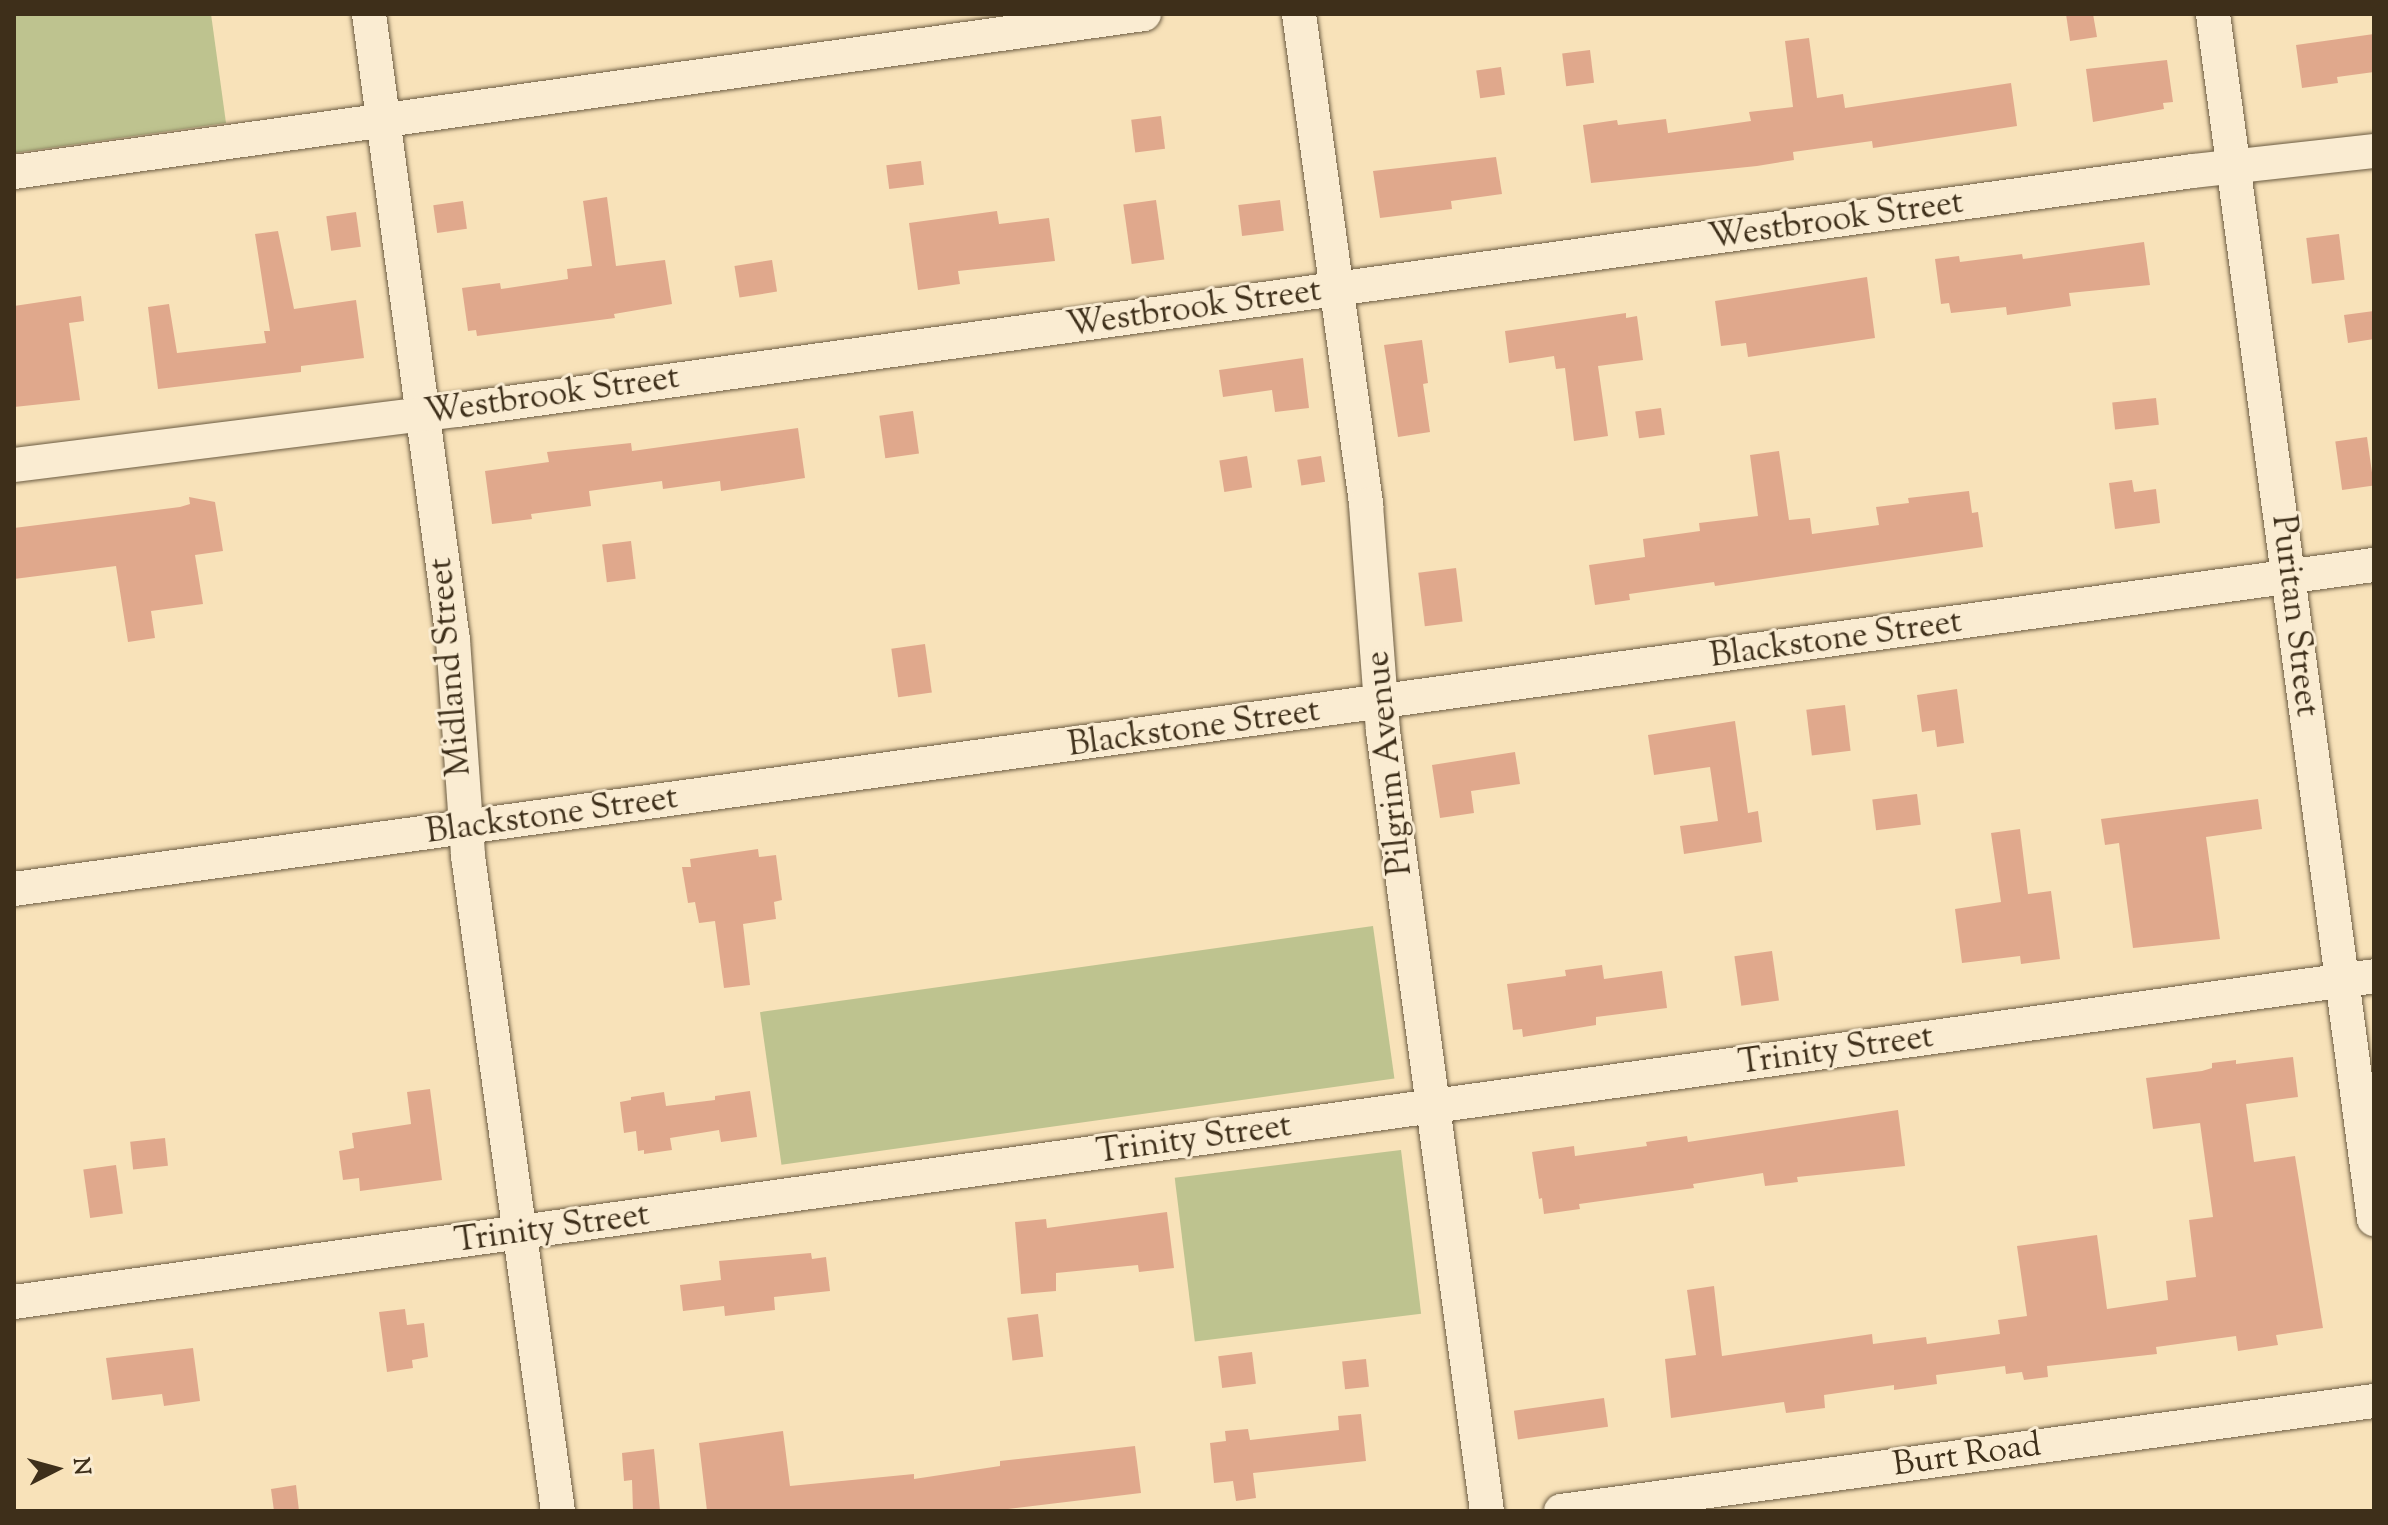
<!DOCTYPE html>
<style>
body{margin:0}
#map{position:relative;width:2388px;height:1525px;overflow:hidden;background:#f8e2b9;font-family:"Sorts Mill Goudy",serif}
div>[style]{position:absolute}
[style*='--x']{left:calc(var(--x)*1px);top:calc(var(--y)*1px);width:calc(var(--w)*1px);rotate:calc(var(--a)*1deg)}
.green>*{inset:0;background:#bec38f;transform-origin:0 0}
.building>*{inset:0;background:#e0a88c;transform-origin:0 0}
.roads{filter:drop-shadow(0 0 2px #6c5c42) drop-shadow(0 0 2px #6c5c42)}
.minor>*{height:34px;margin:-17px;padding:0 17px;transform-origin:17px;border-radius:17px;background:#faecd2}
span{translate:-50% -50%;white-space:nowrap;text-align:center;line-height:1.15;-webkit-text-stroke:6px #faecd2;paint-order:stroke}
.street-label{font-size:34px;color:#3e2f1a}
.frame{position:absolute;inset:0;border:16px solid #3e2f1a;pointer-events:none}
.north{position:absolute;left:16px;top:1429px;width:80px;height:80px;-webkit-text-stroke:6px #faecd2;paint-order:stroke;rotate:84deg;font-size:22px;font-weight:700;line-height:32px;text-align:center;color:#3e2f1a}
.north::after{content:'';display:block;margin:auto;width:28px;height:36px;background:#3e2f1a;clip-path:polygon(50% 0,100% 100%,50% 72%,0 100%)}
</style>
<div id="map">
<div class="green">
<div style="clip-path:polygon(14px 14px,211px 14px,226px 123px,14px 153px)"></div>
<div style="left:1373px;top:926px;width:154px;height:619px;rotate:82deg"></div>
<div style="left:1401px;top:1150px;width:165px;height:228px;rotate:83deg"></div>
</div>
<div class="building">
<div style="clip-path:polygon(2066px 14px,2093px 14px,2097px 37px,2070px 41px)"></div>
<div style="clip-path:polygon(2374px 34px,2374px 72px,2337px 77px,2338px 83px,2302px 88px,2296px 45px)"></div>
<div style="clip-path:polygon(1809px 38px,1817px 98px,1843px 94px,1845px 108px,2011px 83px,2017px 126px,1873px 148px,1872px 141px,1793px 152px,1794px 160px,1757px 166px,1591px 183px,1583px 125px,1617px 120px,1618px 125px,1666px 119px,1668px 133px,1751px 121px,1749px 112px,1793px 107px,1785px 41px)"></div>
<div style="left:1590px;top:50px;width:33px;height:28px;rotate:83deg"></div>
<div style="clip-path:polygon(2167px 60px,2173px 102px,2163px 103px,2164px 109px,2093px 122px,2086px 69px)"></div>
<div style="left:1501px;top:67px;width:28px;height:25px;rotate:82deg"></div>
<div style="left:1161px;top:116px;width:33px;height:30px;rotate:83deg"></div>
<div style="clip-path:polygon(1496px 157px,1502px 194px,1451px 201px,1452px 209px,1380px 218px,1373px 171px)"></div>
<div style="left:921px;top:161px;width:24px;height:35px;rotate:83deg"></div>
<div style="clip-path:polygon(607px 197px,616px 266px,665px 260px,672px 304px,614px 314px,615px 318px,477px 336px,476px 330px,468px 331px,462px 288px,500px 283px,501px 289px,568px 279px,567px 269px,592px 266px,583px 201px)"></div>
<div style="left:1156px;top:200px;width:60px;height:33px;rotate:82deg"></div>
<div style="left:1280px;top:200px;width:31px;height:42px;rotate:83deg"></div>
<div style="left:463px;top:201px;width:28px;height:30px;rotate:82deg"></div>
<div style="clip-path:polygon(997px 211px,999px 224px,1049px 218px,1055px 261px,958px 271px,960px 284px,918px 290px,909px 223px)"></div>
<div style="left:356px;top:212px;width:35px;height:30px;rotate:82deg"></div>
<div style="clip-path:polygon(278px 231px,294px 309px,356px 300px,364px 358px,301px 366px,301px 372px,158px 389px,148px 307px,169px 304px,177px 353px,266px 343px,264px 331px,270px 331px,255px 234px)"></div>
<div style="left:2339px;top:234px;width:46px;height:33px;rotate:83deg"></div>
<div style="clip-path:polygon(2144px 242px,2150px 285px,2069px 293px,2071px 306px,2007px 315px,2006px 307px,1951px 313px,1949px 303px,1941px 304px,1935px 259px,1959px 256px,1960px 262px,2022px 254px,2023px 259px)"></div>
<div style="left:772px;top:260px;width:32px;height:38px;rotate:81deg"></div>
<div style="clip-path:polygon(1867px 277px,1875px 338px,1748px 357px,1746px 343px,1721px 346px,1715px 301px)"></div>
<div style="clip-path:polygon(81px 296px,84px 321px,69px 323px,80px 400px,14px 407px,14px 306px)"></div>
<div style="clip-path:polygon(2374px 311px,2374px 339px,2348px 343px,2344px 315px)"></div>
<div style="clip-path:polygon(1626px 313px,1626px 318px,1637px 316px,1643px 360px,1598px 366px,1608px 436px,1574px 441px,1565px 368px,1556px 369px,1554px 356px,1509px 363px,1505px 331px)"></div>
<div style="clip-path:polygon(1422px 340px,1428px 383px,1423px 384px,1430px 432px,1398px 437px,1384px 345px)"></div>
<div style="clip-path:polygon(1303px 358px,1309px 408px,1275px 412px,1272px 390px,1223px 397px,1219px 370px)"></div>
<div style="left:2156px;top:398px;width:27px;height:44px;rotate:84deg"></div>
<div style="left:1661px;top:408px;width:27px;height:26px;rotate:82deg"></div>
<div style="left:913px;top:411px;width:43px;height:34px;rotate:82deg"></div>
<div style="clip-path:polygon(798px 428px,805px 478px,721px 491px,720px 481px,663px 489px,662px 481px,589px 491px,591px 506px,531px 514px,532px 519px,492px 524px,485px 471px,549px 462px,547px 452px,631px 443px,632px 451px)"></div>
<div style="left:2367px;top:437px;width:49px;height:32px;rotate:82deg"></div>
<div style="clip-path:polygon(1779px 451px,1789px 520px,1810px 518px,1812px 534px,1879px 525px,1876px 507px,1909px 503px,1908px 498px,1969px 491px,1972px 513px,1978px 512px,1983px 547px,1715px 586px,1714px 582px,1629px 594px,1630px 600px,1595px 605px,1589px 565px,1645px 557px,1643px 539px,1700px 531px,1699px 523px,1758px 516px,1750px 455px)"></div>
<div style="left:1247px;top:456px;width:32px;height:28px;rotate:81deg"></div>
<div style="left:1321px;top:456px;width:26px;height:24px;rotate:81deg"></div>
<div style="clip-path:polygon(2132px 480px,2134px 492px,2156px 489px,2160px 523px,2115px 529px,2109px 483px)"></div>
<div style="clip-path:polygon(189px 497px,215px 502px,223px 551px,195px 555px,203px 604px,151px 611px,155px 638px,128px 642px,116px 566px,14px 579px,14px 528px,180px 507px,190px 504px)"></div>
<div style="left:631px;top:541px;width:38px;height:29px;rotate:83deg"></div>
<div style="left:1456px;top:568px;width:54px;height:38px;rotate:83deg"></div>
<div style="left:925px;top:644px;width:49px;height:34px;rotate:82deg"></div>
<div style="clip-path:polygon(1957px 689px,1964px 743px,1937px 747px,1935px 730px,1922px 732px,1917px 695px)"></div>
<div style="left:1845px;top:705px;width:46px;height:39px;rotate:83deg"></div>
<div style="clip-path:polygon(1735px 721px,1748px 813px,1758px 811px,1762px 842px,1684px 854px,1680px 826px,1718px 821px,1710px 767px,1654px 775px,1648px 735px)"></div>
<div style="clip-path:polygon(1515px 752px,1520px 784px,1471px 791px,1474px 813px,1440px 818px,1432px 765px)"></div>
<div style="left:1917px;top:794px;width:31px;height:45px;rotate:83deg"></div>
<div style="clip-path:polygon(2258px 799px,2262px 829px,2206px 837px,2220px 939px,2133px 948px,2119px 843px,2105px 845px,2101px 819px)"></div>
<div style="clip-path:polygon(2020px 829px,2028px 894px,2051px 891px,2060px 959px,2021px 964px,2020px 956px,1962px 963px,1955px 909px,2001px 902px,1991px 833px)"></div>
<div style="clip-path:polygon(758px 849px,759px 857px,776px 855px,782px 900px,774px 902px,776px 919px,743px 924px,750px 985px,724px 988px,715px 921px,699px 923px,695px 902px,688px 903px,682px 867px,691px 867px,690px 859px)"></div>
<div style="left:1772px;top:951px;width:50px;height:38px;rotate:82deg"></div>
<div style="clip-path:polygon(1602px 965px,1604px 979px,1662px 971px,1667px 1008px,1596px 1017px,1596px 1025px,1523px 1037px,1522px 1029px,1513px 1030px,1507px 984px,1566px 976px,1565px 970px)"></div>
<div style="clip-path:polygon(2293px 1057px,2298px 1097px,2246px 1104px,2254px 1162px,2295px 1156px,2323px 1328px,2276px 1335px,2278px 1345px,2238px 1351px,2236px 1336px,2156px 1347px,2157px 1354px,2047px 1366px,2048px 1377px,2024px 1380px,2022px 1372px,2006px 1374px,2005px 1366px,1936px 1375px,1937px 1384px,1894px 1390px,1894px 1385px,1824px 1395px,1825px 1408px,1786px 1413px,1784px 1402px,1671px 1418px,1665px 1359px,1696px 1355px,1687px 1290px,1714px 1286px,1722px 1356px,1872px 1334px,1873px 1344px,1926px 1337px,1927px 1344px,2000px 1334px,1998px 1320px,2027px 1316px,2017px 1246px,2097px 1235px,2107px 1309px,2168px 1300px,2166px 1281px,2196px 1277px,2189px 1220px,2213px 1217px,2200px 1123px,2153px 1129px,2146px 1078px,2202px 1071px,2212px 1068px,2212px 1063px,2236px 1060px,2236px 1064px)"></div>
<div style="clip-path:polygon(430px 1089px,442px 1180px,360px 1191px,359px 1178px,343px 1180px,339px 1151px,354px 1148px,352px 1133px,411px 1124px,407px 1092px)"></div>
<div style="clip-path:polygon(750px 1091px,757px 1137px,721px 1142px,719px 1130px,670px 1138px,672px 1150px,644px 1154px,644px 1150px,638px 1151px,636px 1131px,624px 1133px,620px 1102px,631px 1100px,631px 1097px,664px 1092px,666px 1106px,715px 1100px,715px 1096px)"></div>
<div style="clip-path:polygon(1898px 1110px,1905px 1166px,1797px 1177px,1798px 1182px,1765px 1186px,1763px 1173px,1693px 1184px,1694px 1188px,1579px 1204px,1580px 1209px,1544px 1214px,1542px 1198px,1539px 1199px,1532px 1152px,1574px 1146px,1575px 1156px,1647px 1146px,1646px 1142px,1687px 1136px,1688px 1142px)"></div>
<div style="left:165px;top:1138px;width:28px;height:35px;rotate:84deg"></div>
<div style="left:116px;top:1165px;width:49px;height:33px;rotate:82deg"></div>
<div style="clip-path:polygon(1167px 1212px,1174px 1268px,1139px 1272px,1138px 1265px,1056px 1273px,1056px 1291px,1021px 1294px,1015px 1222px,1046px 1219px,1047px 1228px)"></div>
<div style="clip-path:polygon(811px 1253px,812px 1259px,826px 1257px,830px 1291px,774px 1297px,775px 1310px,725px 1316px,724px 1306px,683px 1311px,680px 1285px,721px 1280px,719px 1261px)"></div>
<div style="clip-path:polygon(405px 1309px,407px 1325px,424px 1323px,428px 1357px,412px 1360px,413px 1368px,387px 1372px,379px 1312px)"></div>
<div style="left:1038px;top:1314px;width:43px;height:31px;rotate:83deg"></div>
<div style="clip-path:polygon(193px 1348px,200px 1401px,164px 1406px,162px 1394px,112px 1400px,106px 1358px)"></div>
<div style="left:1252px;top:1352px;width:32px;height:34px;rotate:83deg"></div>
<div style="left:1366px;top:1359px;width:28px;height:24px;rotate:84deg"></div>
<div style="left:1604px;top:1398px;width:29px;height:91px;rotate:82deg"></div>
<div style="clip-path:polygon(1361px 1414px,1366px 1461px,1253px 1473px,1256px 1498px,1236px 1501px,1233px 1481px,1214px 1483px,1210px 1443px,1226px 1441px,1225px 1431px,1248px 1429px,1250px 1440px,1339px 1430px,1338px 1416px)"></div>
<div style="clip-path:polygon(783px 1431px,790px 1486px,914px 1474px,914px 1479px,1000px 1466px,1000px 1461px,1135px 1446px,1141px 1493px,992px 1511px,707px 1511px,699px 1443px)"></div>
<div style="clip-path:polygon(654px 1449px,660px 1511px,633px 1511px,632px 1480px,624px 1481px,622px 1453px)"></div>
<div style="clip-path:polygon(296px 1485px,299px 1511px,274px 1511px,271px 1489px)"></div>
</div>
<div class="roads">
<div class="minor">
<div style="--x:369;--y:14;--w:632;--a:82.36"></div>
<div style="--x:453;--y:640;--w:217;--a:86"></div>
<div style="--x:468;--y:856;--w:661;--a:82.18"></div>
<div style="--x:1299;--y:14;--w:496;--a:82.2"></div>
<div style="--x:1366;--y:505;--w:227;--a:85.7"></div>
<div style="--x:1383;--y:731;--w:787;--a:82.41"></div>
<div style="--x:2213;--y:14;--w:1216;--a:82.39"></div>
<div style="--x:14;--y:172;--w:1141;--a:-7.96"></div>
<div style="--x:14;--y:465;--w:446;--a:-7.1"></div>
<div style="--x:457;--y:410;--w:1752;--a:-7.84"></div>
<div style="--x:2193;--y:171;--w:182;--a:-6.3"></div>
<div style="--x:14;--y:889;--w:2382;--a:-7.82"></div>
<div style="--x:14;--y:1302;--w:2382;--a:-7.86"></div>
<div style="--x:1561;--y:1511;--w:820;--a:-7.71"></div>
</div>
</div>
<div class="street-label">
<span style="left:1836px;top:221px;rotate:-8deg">Westbrook Street</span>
<span style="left:1194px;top:309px;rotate:-8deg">Westbrook Street</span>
<span style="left:552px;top:396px;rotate:-8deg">Westbrook Street</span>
<span style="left:2294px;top:616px;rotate:83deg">Puritan Street</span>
<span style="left:1836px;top:640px;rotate:-8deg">Blackstone Street</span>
<span style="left:451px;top:667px;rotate:-95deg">Midland Street</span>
<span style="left:1194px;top:729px;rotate:-8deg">Blackstone Street</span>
<span style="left:1390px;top:763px;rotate:-96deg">Pilgrim Avenue</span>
<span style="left:552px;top:816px;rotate:-8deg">Blackstone Street</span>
<span style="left:1836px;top:1051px;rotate:-8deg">Trinity Street</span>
<span style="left:1194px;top:1140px;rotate:-8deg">Trinity Street</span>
<span style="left:552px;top:1229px;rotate:-8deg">Trinity Street</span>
<span style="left:1967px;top:1456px;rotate:-8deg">Burt Road</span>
</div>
<div class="frame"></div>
<div class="north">N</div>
</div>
